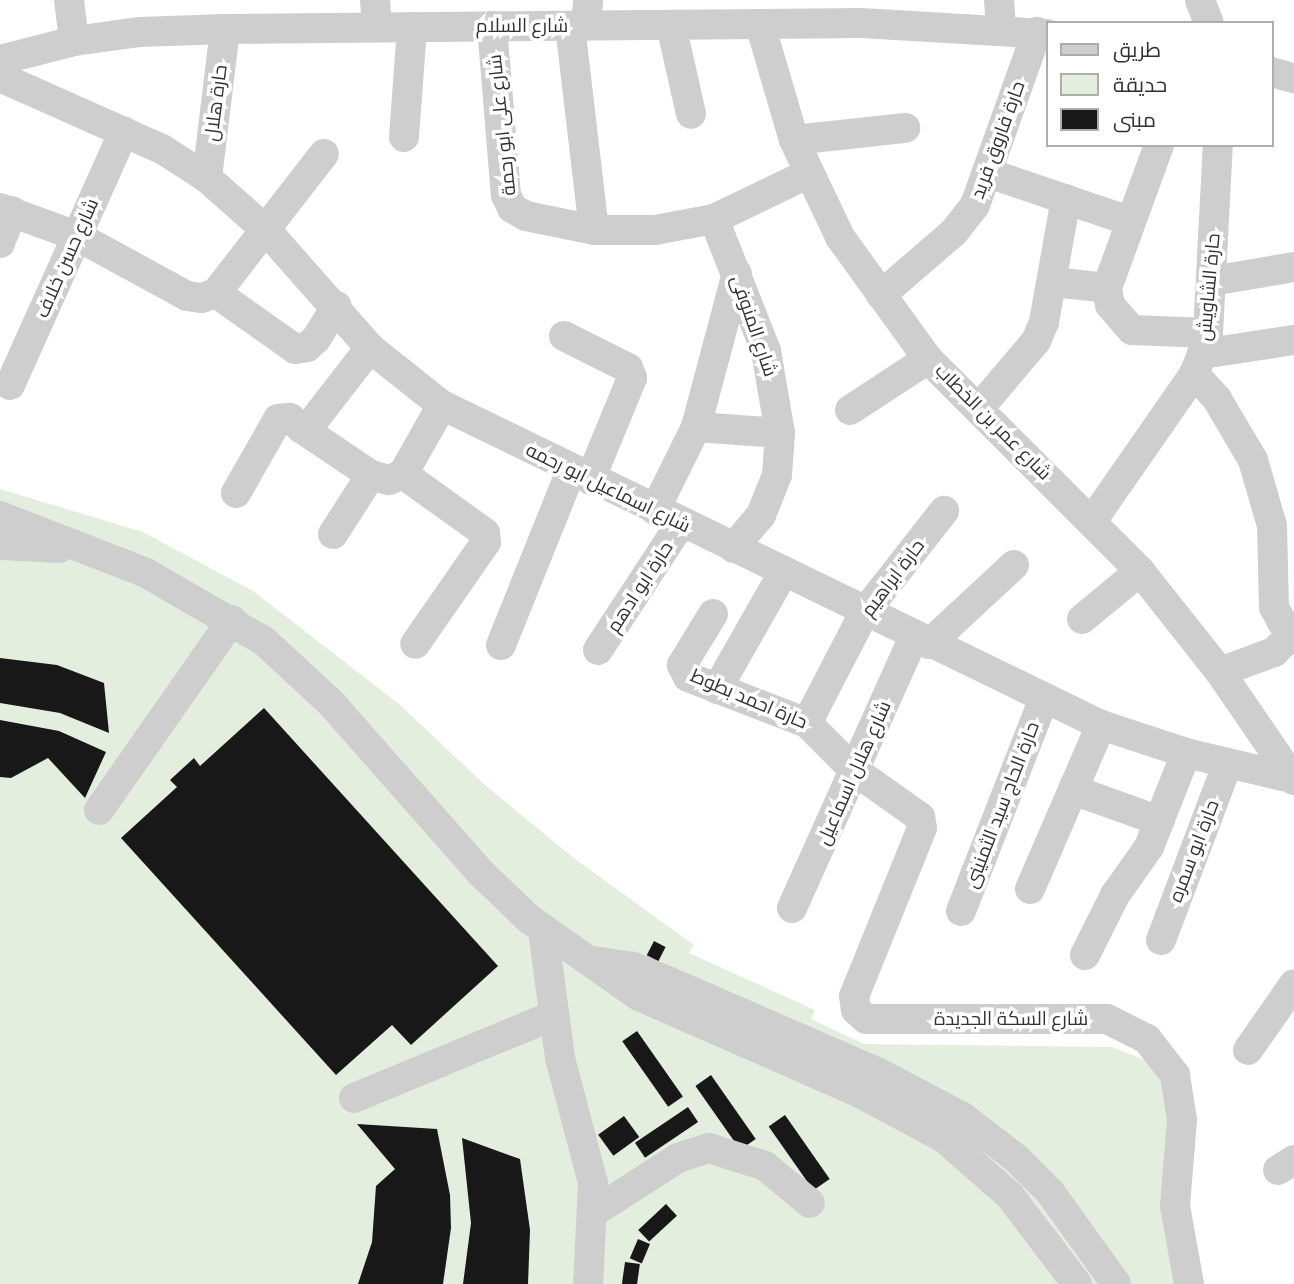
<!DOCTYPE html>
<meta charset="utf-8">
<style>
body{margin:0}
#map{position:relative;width:1294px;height:1284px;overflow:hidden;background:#fff;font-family:"Fira Sans Condensed",Cairo,sans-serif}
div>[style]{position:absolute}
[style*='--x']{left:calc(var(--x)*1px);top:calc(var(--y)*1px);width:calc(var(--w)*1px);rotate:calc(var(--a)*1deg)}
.green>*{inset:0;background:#e4eede}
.building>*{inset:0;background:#181818;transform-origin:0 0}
.minor>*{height:30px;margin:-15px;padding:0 15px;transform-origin:15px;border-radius:15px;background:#cecece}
span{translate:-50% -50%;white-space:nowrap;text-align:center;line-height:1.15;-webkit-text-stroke:7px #fff;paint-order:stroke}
.street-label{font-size:19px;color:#313131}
.legend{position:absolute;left:1046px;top:21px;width:228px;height:126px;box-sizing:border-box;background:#fff;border:2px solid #adadad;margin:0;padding:9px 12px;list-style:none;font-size:21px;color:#313131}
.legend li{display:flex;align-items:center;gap:14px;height:35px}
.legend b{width:35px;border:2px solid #adadad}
</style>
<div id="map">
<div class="green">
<div style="clip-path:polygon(0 489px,143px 532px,253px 591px,399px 704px,485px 785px,575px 859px,694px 945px,689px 953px,815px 1010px,811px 1019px,864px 1044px,1112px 1047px,1145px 1060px,1158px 1073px,1172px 1106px,1162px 1201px,1185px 1284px,0 1284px)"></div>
</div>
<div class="building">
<div style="clip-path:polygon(0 658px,57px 665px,104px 683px,109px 733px,60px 713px,0 703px)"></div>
<div style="clip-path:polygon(264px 708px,498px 966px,411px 1045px,392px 1025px,336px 1075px,121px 838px,177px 787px,170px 780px,194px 758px,200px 766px)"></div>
<div style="clip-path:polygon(0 720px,59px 731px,106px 752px,85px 798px,48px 758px,11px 778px,0 777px)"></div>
<div style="left:654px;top:941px;width:13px;height:16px;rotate:27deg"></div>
<div style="left:637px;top:1031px;width:80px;height:18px;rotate:55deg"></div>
<div style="left:711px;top:1075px;width:78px;height:19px;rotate:55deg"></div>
<div style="left:688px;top:1107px;width:18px;height:64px;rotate:56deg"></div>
<div style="left:785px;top:1115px;width:78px;height:20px;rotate:55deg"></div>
<div style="left:624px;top:1116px;width:26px;height:32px;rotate:54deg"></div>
<div style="clip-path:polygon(357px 1124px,437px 1129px,450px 1195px,451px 1228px,443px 1284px,358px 1284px,372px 1242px,376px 1186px,395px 1169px)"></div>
<div style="clip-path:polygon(462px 1138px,520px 1159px,530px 1230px,528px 1284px,463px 1284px,471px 1223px)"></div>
<div style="left:666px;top:1204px;width:16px;height:38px;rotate:47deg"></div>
<div style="left:638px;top:1239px;width:13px;height:21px;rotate:23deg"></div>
<div style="left:625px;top:1262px;width:15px;height:22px;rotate:8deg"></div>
</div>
<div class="minor">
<div style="--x:69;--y:0;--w:41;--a:83"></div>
<div style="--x:375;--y:0;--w:27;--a:86"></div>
<div style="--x:999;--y:0;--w:31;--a:86"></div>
<div style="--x:1200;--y:0;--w:25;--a:69"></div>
<div style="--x:760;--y:24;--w:121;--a:73.7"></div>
<div style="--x:794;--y:140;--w:107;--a:64.6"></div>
<div style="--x:840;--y:237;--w:150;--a:54.2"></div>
<div style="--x:928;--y:359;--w:300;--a:45"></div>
<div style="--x:1140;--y:571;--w:129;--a:51.6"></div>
<div style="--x:1220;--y:672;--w:131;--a:55.6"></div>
<div style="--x:586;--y:25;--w:25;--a:-85"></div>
<div style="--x:671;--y:25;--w:91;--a:77.3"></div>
<div style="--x:492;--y:26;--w:170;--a:85.3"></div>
<div style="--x:506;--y:195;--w:14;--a:65"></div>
<div style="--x:512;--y:208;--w:16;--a:30"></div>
<div style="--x:526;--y:216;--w:69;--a:11.6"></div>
<div style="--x:594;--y:230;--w:61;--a:0"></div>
<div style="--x:655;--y:230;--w:60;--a:-10.6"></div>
<div style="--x:714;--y:219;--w:103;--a:-25.8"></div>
<div style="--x:570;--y:26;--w:205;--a:83.3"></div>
<div style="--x:0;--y:60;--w:76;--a:-14.4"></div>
<div style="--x:74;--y:41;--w:67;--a:-7.8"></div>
<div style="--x:140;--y:32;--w:85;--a:-2"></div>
<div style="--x:225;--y:29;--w:636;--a:-0.54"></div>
<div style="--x:861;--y:23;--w:186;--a:3.4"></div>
<div style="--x:1271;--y:72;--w:24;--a:15"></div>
<div style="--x:0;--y:77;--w:177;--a:24"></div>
<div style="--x:162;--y:149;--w:54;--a:32.8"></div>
<div style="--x:207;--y:178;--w:80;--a:41.5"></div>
<div style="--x:267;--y:231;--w:156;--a:48.6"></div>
<div style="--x:370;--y:348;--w:92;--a:38.4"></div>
<div style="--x:442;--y:405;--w:733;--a:25.9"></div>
<div style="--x:1101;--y:725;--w:89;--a:18.2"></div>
<div style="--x:1186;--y:753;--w:108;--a:13.4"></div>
<div style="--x:404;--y:137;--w:110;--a:-85.8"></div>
<div style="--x:794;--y:140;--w:112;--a:-6.2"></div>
<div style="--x:1159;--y:145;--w:152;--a:110"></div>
<div style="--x:1107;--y:288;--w:17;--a:80"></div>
<div style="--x:1110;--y:305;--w:33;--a:49"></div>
<div style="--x:1132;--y:330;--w:76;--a:2.3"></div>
<div style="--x:988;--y:173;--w:150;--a:18.7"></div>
<div style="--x:207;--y:178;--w:150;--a:-83.1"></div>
<div style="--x:0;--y:208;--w:82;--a:20"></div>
<div style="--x:77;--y:236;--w:125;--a:28.6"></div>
<div style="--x:187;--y:296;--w:15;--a:8"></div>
<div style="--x:202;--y:298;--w:15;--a:-20"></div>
<div style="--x:216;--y:293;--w:176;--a:-52.2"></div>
<div style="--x:714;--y:219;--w:142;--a:68.5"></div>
<div style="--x:766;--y:351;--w:83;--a:80.3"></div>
<div style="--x:780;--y:433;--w:42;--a:94.1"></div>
<div style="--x:777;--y:475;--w:43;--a:111.8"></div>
<div style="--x:761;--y:515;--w:43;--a:130.3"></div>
<div style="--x:0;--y:243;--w:34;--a:-69"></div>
<div style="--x:1212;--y:281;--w:83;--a:-9.7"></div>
<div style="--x:1053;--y:282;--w:54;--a:6.3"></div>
<div style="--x:216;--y:293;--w:97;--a:35.3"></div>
<div style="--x:295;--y:349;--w:12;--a:-9"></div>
<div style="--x:307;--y:347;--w:12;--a:-42"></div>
<div style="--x:316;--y:339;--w:39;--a:-58"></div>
<div style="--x:881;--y:295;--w:96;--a:-40.8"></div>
<div style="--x:954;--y:232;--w:34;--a:-52"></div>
<div style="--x:975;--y:205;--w:184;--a:-70.3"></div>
<div style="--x:564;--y:336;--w:72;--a:26.6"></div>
<div style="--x:628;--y:368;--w:11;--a:68"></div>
<div style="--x:632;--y:378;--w:110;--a:112.4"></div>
<div style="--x:1202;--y:354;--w:93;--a:-8.7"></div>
<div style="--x:1194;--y:374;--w:34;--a:47"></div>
<div style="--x:1217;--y:399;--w:71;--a:59.5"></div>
<div style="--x:1253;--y:460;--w:69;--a:73.9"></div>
<div style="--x:1272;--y:526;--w:81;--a:88.6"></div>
<div style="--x:1274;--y:607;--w:17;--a:62"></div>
<div style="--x:1282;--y:622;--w:14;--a:34"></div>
<div style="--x:10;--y:385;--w:278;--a:-65.8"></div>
<div style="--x:980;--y:407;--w:87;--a:-49.7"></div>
<div style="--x:1036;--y:341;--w:21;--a:-67"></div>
<div style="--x:1044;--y:322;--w:125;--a:-79.9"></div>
<div style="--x:850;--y:410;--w:93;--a:-33.2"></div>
<div style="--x:696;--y:427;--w:84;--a:4.1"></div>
<div style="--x:301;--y:428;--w:84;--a:33.9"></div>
<div style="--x:371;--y:475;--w:19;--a:16"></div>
<div style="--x:389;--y:480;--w:15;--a:-23"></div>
<div style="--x:403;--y:474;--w:79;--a:-60.5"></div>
<div style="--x:403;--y:474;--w:101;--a:35.7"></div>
<div style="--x:485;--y:533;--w:9;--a:84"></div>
<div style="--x:486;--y:542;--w:124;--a:124.8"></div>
<div style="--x:236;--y:493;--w:85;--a:-60.4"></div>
<div style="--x:278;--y:419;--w:12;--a:-5"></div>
<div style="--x:290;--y:418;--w:15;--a:42"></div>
<div style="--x:301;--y:428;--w:11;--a:-22"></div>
<div style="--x:311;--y:424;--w:96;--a:-52.2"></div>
<div style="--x:655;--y:510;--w:93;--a:-63.7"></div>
<div style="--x:696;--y:427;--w:159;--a:-75.1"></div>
<div style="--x:0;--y:516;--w:157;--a:21.3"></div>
<div style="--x:146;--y:573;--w:136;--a:30"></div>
<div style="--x:264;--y:641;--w:91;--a:42.8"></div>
<div style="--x:331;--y:703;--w:227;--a:48.6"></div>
<div style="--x:481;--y:873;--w:66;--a:43.8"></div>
<div style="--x:529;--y:919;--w:134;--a:35"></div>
<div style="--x:639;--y:996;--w:244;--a:23.7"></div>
<div style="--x:862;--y:1094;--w:93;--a:28.2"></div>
<div style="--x:944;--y:1138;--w:88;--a:41.3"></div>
<div style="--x:1010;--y:1196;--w:111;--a:52.7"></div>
<div style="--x:1092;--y:521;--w:179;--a:-55.2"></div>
<div style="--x:1194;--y:374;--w:22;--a:-68"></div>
<div style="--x:1202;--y:354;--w:22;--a:-74"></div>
<div style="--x:1208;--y:333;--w:188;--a:-87"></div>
<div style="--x:333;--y:534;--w:70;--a:-57.2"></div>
<div style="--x:0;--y:545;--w:59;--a:2.9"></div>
<div style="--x:713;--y:614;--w:60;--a:121.3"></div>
<div style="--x:682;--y:665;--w:13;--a:63"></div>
<div style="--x:688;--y:677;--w:128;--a:21.1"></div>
<div style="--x:807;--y:723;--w:68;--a:45"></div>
<div style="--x:855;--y:771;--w:80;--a:35.3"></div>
<div style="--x:920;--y:817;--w:11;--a:80"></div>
<div style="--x:922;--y:828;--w:181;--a:112"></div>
<div style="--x:854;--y:996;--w:14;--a:82"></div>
<div style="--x:856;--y:1010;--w:13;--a:42"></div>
<div style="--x:866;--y:1019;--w:241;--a:0"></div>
<div style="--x:1107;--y:1019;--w:45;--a:26.6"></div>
<div style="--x:1147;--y:1039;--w:46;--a:52.1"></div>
<div style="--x:1175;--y:1075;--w:46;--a:81.2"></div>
<div style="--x:1182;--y:1120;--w:86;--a:94.7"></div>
<div style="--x:1175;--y:1206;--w:79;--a:79.8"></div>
<div style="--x:1082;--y:619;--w:75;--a:-39.6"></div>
<div style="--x:929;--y:644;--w:116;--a:-42.9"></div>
<div style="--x:501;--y:645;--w:188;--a:-68.1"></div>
<div style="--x:598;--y:650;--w:152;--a:-56.8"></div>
<div style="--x:1220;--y:672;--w:58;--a:-20.3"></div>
<div style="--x:1274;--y:652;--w:28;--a:-44"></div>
<div style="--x:717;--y:689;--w:133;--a:-60.4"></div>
<div style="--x:807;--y:723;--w:124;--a:-62.6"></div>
<div style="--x:864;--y:613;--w:130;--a:-51.9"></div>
<div style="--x:1073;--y:790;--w:92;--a:19.6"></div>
<div style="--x:99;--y:810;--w:232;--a:-55"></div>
<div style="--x:1030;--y:889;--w:179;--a:-66.6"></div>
<div style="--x:792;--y:908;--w:297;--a:-65.8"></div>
<div style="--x:961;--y:911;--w:229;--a:-68.7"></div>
<div style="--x:543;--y:930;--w:129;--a:82.4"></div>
<div style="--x:560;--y:1058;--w:129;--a:75.2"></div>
<div style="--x:593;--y:1183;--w:101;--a:92.8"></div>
<div style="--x:1161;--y:940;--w:189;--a:-69.3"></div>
<div style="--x:1085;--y:955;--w:67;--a:-63.4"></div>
<div style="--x:1115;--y:895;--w:59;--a:-54.7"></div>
<div style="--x:1149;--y:847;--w:101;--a:-68.5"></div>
<div style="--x:593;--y:961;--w:40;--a:8.5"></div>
<div style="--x:633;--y:967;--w:40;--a:22"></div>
<div style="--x:670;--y:982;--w:228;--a:23.5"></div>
<div style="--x:879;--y:1073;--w:93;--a:27.7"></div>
<div style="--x:961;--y:1116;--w:71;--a:37.5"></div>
<div style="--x:1017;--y:1159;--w:47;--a:45"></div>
<div style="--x:1050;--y:1192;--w:113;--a:54.3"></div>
<div style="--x:1248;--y:1050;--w:80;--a:-55.1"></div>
<div style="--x:354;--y:1098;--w:214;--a:-22.5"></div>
<div style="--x:1278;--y:1170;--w:19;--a:-32"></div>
<div style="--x:594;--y:1212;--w:100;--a:-32.7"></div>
<div style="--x:678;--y:1158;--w:33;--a:-18"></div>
<div style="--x:709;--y:1148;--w:59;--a:17.8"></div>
<div style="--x:765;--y:1166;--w:58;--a:39.4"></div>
</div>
<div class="street-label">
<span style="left:522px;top:26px">شارع السلام</span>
<span style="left:216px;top:103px;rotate:-83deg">حارة هلال</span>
<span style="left:502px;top:125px;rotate:-96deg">شارع على ابو رحمة</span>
<span style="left:998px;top:140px;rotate:-70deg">حارة فاروق فريد</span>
<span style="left:67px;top:258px;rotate:-66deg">شارع حسن خلاف</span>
<span style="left:1209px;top:287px;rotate:-85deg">حارة الشاويش</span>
<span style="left:754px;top:326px;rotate:71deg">شارع المنوفى</span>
<span style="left:993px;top:422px;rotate:45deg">شارع عمر بن الخطاب</span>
<span style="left:608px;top:488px;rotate:26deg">شارع اسماعيل ابو رحمه</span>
<span style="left:893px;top:578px;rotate:-53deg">حارة ابراهيم</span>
<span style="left:640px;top:587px;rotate:-57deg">حارة ابو ادهم</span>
<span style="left:749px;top:699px;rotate:23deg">حارة احمد بطوط</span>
<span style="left:854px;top:773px;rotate:-66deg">شارع هلال اسماعيل</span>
<span style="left:1002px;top:805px;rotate:-69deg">حارة الحاج سيد الثمنينى</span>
<span style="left:1194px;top:851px;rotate:-69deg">حارة ابو سمره</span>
<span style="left:1011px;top:1019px">شارع السكة الجديدة</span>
</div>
<ul class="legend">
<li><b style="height:9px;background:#cecece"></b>طريق</li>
<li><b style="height:19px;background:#e4eede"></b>حديقة</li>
<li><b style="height:19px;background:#181818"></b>مبنى</li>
</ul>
</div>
